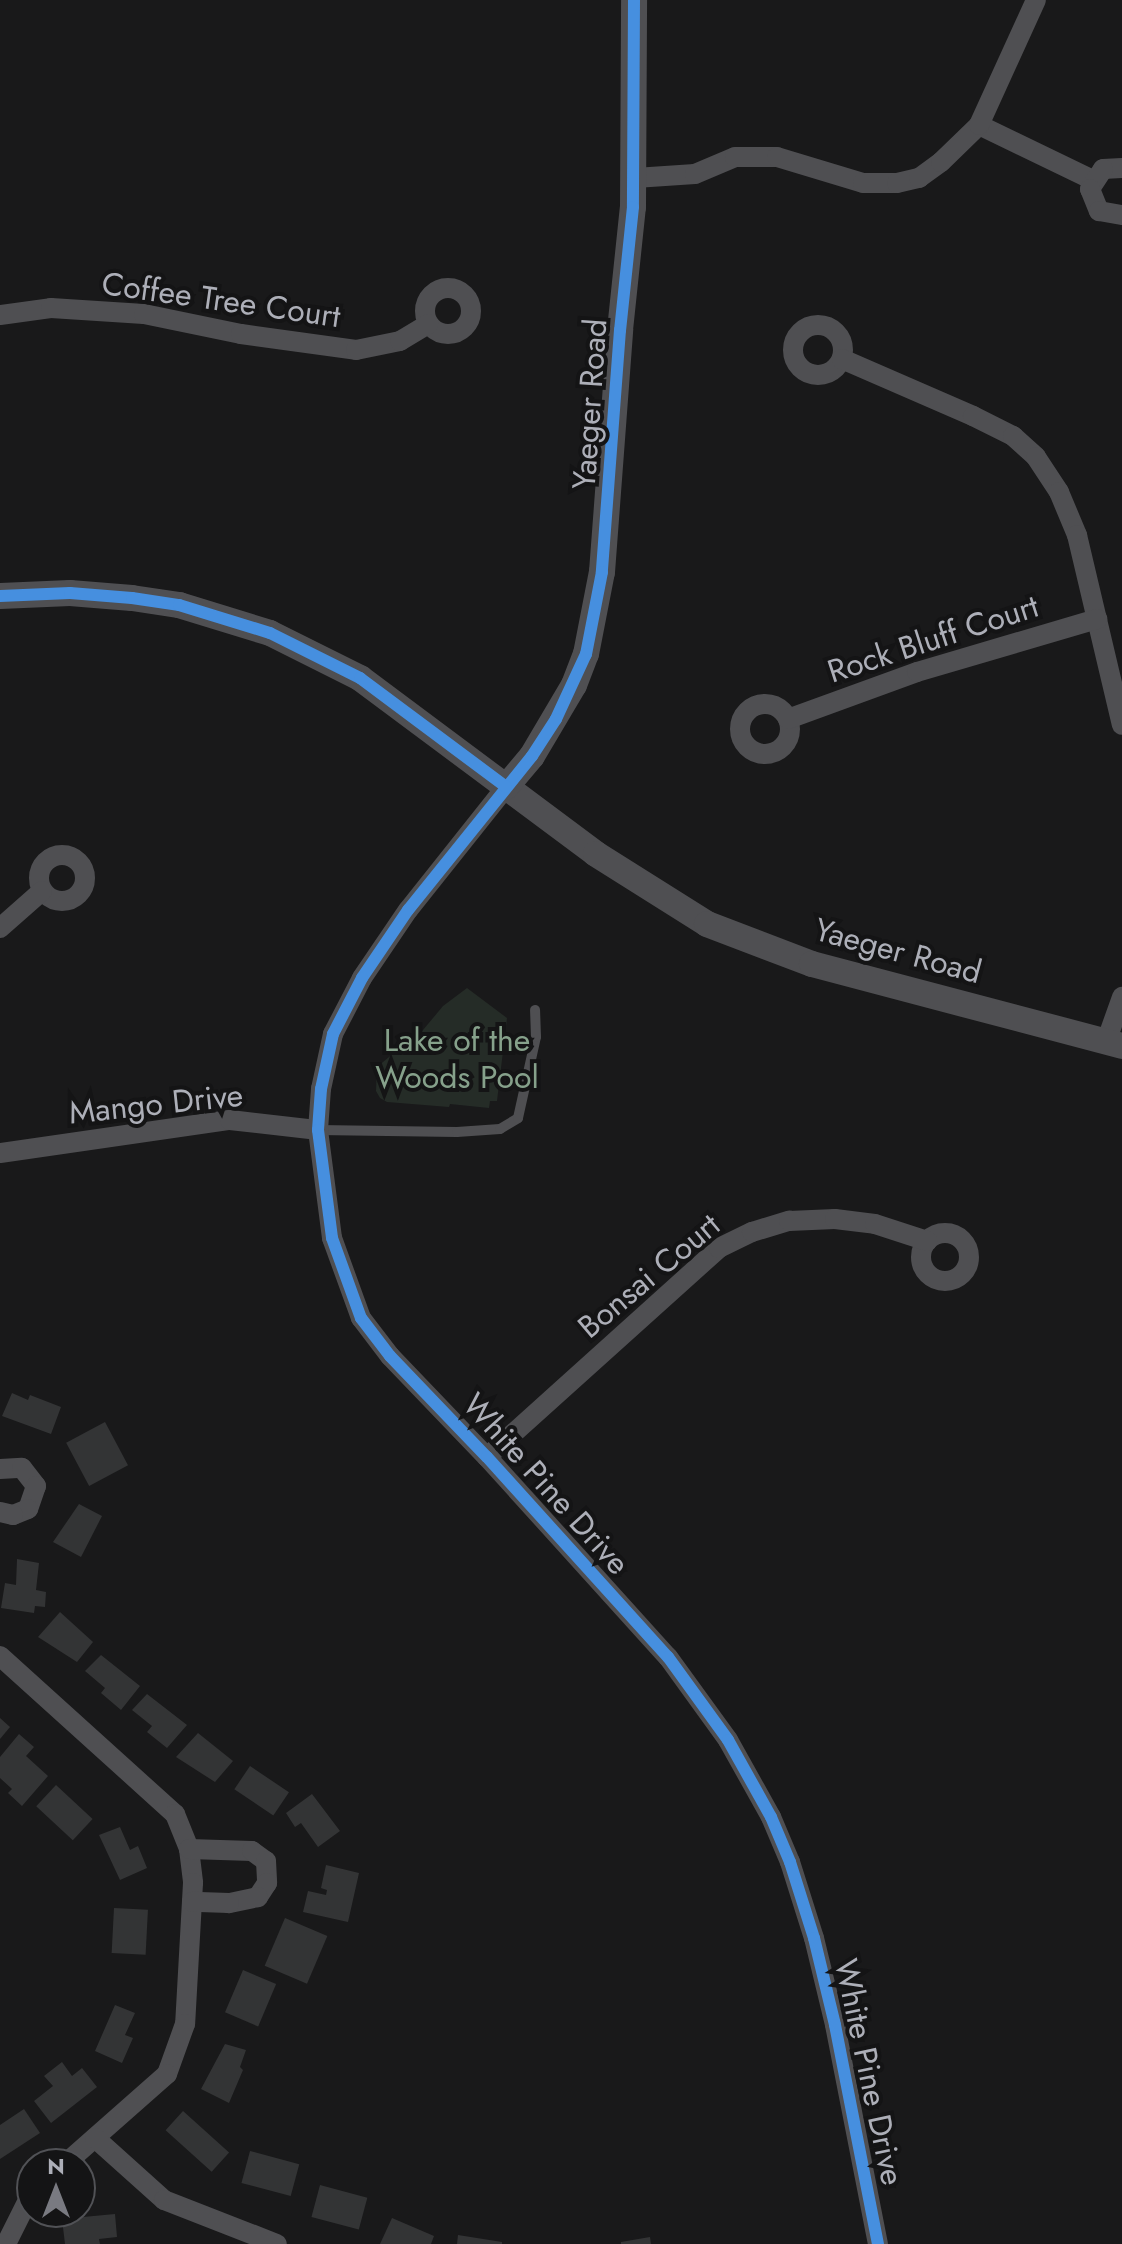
<!DOCTYPE html>
<style>
body{margin:0}
#map{position:relative;width:1122px;height:2244px;overflow:hidden;background:#19191a;font-family:Jost,sans-serif}
div>[style]{position:absolute}
[style*='--x']{left:calc(var(--x)*1px);top:calc(var(--y)*1px);width:calc(var(--w)*1px);rotate:calc(var(--a)*1deg)}
.green>*{inset:0;background:#252c27}
.building>*{inset:0;background:#333435;transform-origin:0 0}
.service>*{height:10px;margin:-5px;padding:0 5px;transform-origin:5px;border-radius:5px;background:#4f4f52}
.minor>*{height:20px;margin:-10px;padding:0 10px;transform-origin:10px;border-radius:10px;background:#4f4f52}
.minor>.ring{margin:-10px;padding:0;box-sizing:content-box;background:none;border:20px solid #4f4f52;border-radius:50%}
.tertiary>*{height:26px;margin:-13px;padding:0 13px;transform-origin:13px;border-radius:13px;background:#4f4f52}
.cycleway>*{height:12px;margin:-6px;padding:0 6px;transform-origin:6px;border-radius:6px;background:#468fdf}
span{translate:-50% -50%;white-space:nowrap;text-align:center;line-height:1.15;-webkit-text-stroke:8px #141415;paint-order:stroke}
.street-label{font-size:32px;color:#adafb8}
.park-label{font-size:32px;color:#86a18b}
.north{position:absolute;left:16px;top:2148px;width:80px;height:80px;box-sizing:border-box;background:#141415;border:2px solid #515256;border-radius:50%;rotate:0deg;font-size:22px;font-weight:700;line-height:32px;text-align:center;color:#adafb8}
.north::after{content:'';display:block;margin:auto;width:28px;height:36px;background:#797a81;clip-path:polygon(50% 0,100% 100%,50% 72%,0 100%)}
</style>
<div id="map">
<div class="green">
<div style="clip-path:polygon(467px 988px,507px 1018px,497px 1101px,490px 1101px,489px 1108px,450px 1104px,449px 1107px,387px 1102px,380px 1098px,376px 1091px,377px 1067px,407px 1042px,413px 1042px,443px 1006px)"></div>
</div>
<div class="building">
<div style="clip-path:polygon(12px 1393px,28px 1400px,30px 1395px,61px 1407px,51px 1434px,2px 1416px)"></div>
<div style="left:105px;top:1422px;width:49px;height:44px;rotate:62deg"></div>
<div style="clip-path:polygon(79px 1504px,102px 1516px,81px 1557px,53px 1542px)"></div>
<div style="clip-path:polygon(17px 1559px,39px 1563px,36px 1590px,46px 1592px,45px 1607px,35px 1606px,34px 1613px,1px 1608px,5px 1583px,16px 1585px)"></div>
<div style="clip-path:polygon(60px 1612px,93px 1642px,77px 1662px,38px 1637px)"></div>
<div style="clip-path:polygon(101px 1655px,140px 1686px,121px 1710px,101px 1693px,105px 1688px,85px 1671px)"></div>
<div style="clip-path:polygon(147px 1694px,187px 1725px,167px 1748px,147px 1732px,152px 1726px,132px 1710px)"></div>
<div style="clip-path:polygon(0 1718px,10px 1727px,0 1739px)"></div>
<div style="clip-path:polygon(198px 1733px,233px 1761px,215px 1782px,176px 1757px)"></div>
<div style="clip-path:polygon(19px 1734px,34px 1747px,26px 1756px,48px 1776px,22px 1806px,8px 1793px,12px 1789px,0 1778px,0 1757px)"></div>
<div style="left:250px;top:1766px;width:47px;height:28px;rotate:34deg"></div>
<div style="left:56px;top:1785px;width:50px;height:29px;rotate:43deg"></div>
<div style="clip-path:polygon(312px 1794px,340px 1831px,318px 1847px,301px 1823px,295px 1827px,286px 1813px)"></div>
<div style="clip-path:polygon(120px 1827px,130px 1850px,138px 1846px,147px 1868px,120px 1880px,99px 1835px)"></div>
<div style="clip-path:polygon(326px 1865px,359px 1873px,348px 1922px,303px 1912px,308px 1891px,326px 1895px,327px 1890px,321px 1888px)"></div>
<div style="left:114px;top:1908px;width:34px;height:45px;rotate:3deg"></div>
<div style="left:285px;top:1918px;width:46px;height:52px;rotate:23deg"></div>
<div style="left:243px;top:1970px;width:36px;height:46px;rotate:23deg"></div>
<div style="clip-path:polygon(115px 2005px,135px 2013px,125px 2035px,133px 2038px,122px 2063px,95px 2051px)"></div>
<div style="clip-path:polygon(225px 2044px,246px 2050px,240px 2067px,243px 2070px,229px 2103px,201px 2089px)"></div>
<div style="clip-path:polygon(62px 2062px,72px 2076px,82px 2068px,97px 2087px,51px 2123px,34px 2101px,53px 2086px,44px 2076px)"></div>
<div style="clip-path:polygon(24px 2109px,40px 2133px,0 2159px,0 2125px)"></div>
<div style="left:183px;top:2111px;width:62px;height:26px;rotate:42deg"></div>
<div style="left:250px;top:2151px;width:51px;height:33px;rotate:15deg"></div>
<div style="left:320px;top:2185px;width:49px;height:33px;rotate:15deg"></div>
<div style="clip-path:polygon(115px 2214px,117px 2237px,99px 2239px,100px 2244px,65px 2244px,62px 2219px)"></div>
<div style="clip-path:polygon(392px 2218px,434px 2236px,431px 2244px,380px 2244px)"></div>
<div style="clip-path:polygon(458px 2235px,502px 2242px,502px 2244px,457px 2244px)"></div>
<div style="clip-path:polygon(650px 2237px,651px 2244px,621px 2244px,621px 2242px)"></div>
</div>
<div class="service">
<div style="--x:318;--y:1130;--w:139;--a:0.8"></div>
<div style="--x:457;--y:1132;--w:43;--a:-4"></div>
<div style="--x:500;--y:1129;--w:21;--a:-31"></div>
<div style="--x:518;--y:1118;--w:83;--a:-77.5"></div>
<div style="--x:536;--y:1037;--w:27;--a:-92"></div>
</div>
<div class="minor">
<div style="--x:979;--y:125;--w:127;--a:25.8"></div>
<div style="--x:1122;--y:168;--w:19;--a:177"></div>
<div style="--x:1103;--y:169;--w:24;--a:123"></div>
<div style="--x:1090;--y:189;--w:24;--a:68"></div>
<div style="--x:1099;--y:211;--w:23;--a:10"></div>
<div style="--x:635;--y:178;--w:60;--a:-3.8"></div>
<div style="--x:695;--y:174;--w:43;--a:-23"></div>
<div style="--x:735;--y:157;--w:42;--a:0"></div>
<div style="--x:777;--y:157;--w:90;--a:16.8"></div>
<div style="--x:863;--y:183;--w:34;--a:0"></div>
<div style="--x:897;--y:183;--w:23;--a:-13"></div>
<div style="--x:919;--y:178;--w:27;--a:-36"></div>
<div style="--x:941;--y:162;--w:53;--a:-44.2"></div>
<div style="--x:979;--y:125;--w:137;--a:-65.5"></div>
<div class="ring" style="left:425px;top:288px;width:26px;height:26px"></div>
<div style="--x:0;--y:315;--w:51;--a:-7.8"></div>
<div style="--x:51;--y:308;--w:93;--a:3.7"></div>
<div style="--x:144;--y:314;--w:99;--a:11.7"></div>
<div style="--x:241;--y:334;--w:116;--a:7.9"></div>
<div style="--x:356;--y:350;--w:45;--a:-11.6"></div>
<div style="--x:400;--y:341;--w:33;--a:-31"></div>
<div class="ring" style="left:793px;top:325px;width:30px;height:30px"></div>
<div style="--x:842;--y:359;--w:143;--a:23.5"></div>
<div style="--x:973;--y:416;--w:45;--a:26.6"></div>
<div style="--x:1013;--y:436;--w:31;--a:42"></div>
<div style="--x:1036;--y:457;--w:42;--a:56.7"></div>
<div style="--x:1059;--y:492;--w:47;--a:67.3"></div>
<div style="--x:1077;--y:535;--w:195;--a:76.7"></div>
<div class="ring" style="left:740px;top:704px;width:30px;height:30px"></div>
<div style="--x:788;--y:719;--w:137;--a:-20"></div>
<div style="--x:917;--y:672;--w:188;--a:-16.4"></div>
<div style="--x:506;--y:787;--w:157;--a:128.5"></div>
<div style="--x:408;--y:910;--w:82;--a:124.1"></div>
<div style="--x:362;--y:978;--w:63;--a:117.4"></div>
<div style="--x:333;--y:1034;--w:56;--a:102.3"></div>
<div style="--x:321;--y:1089;--w:41;--a:94.2"></div>
<div style="--x:318;--y:1130;--w:109;--a:82.6"></div>
<div style="--x:332;--y:1238;--w:85;--a:70.1"></div>
<div style="--x:361;--y:1318;--w:48;--a:52.7"></div>
<div style="--x:390;--y:1356;--w:140;--a:46.2"></div>
<div style="--x:487;--y:1457;--w:270;--a:47.9"></div>
<div style="--x:668;--y:1657;--w:102;--a:54.1"></div>
<div style="--x:728;--y:1740;--w:88;--a:60.8"></div>
<div style="--x:771;--y:1817;--w:49;--a:67.1"></div>
<div style="--x:790;--y:1862;--w:80;--a:72.5"></div>
<div style="--x:814;--y:1938;--w:89;--a:76.4"></div>
<div style="--x:835;--y:2025;--w:223;--a:78.9"></div>
<div class="ring" style="left:39px;top:855px;width:26px;height:26px"></div>
<div style="--x:0;--y:928;--w:56;--a:-41.4"></div>
<div style="--x:1106;--y:1042;--w:48;--a:-70.4"></div>
<div style="--x:0;--y:1153;--w:232;--a:-8.2"></div>
<div style="--x:230;--y:1120;--w:89;--a:6.5"></div>
<div class="ring" style="left:921px;top:1233px;width:28px;height:28px"></div>
<div style="--x:487;--y:1457;--w:312;--a:-42"></div>
<div style="--x:719;--y:1248;--w:37;--a:-26"></div>
<div style="--x:752;--y:1232;--w:39;--a:-17"></div>
<div style="--x:789;--y:1221;--w:46;--a:-2.5"></div>
<div style="--x:835;--y:1219;--w:40;--a:7.1"></div>
<div style="--x:875;--y:1224;--w:55;--a:18.1"></div>
<div style="--x:0;--y:1469;--w:22;--a:-3"></div>
<div style="--x:22;--y:1468;--w:23;--a:52"></div>
<div style="--x:36;--y:1486;--w:24;--a:109"></div>
<div style="--x:28;--y:1509;--w:16;--a:158"></div>
<div style="--x:13;--y:1515;--w:13;--a:-167"></div>
<div style="--x:0;--y:1656;--w:236;--a:42.1"></div>
<div style="--x:175;--y:1814;--w:38;--a:68"></div>
<div style="--x:189;--y:1849;--w:34;--a:83"></div>
<div style="--x:193;--y:1883;--w:141;--a:93.2"></div>
<div style="--x:185;--y:2024;--w:53;--a:109.8"></div>
<div style="--x:167;--y:2074;--w:136;--a:138.6"></div>
<div style="--x:189;--y:1849;--w:63;--a:1.8"></div>
<div style="--x:252;--y:1851;--w:17;--a:36"></div>
<div style="--x:266;--y:1861;--w:22;--a:87"></div>
<div style="--x:267;--y:1883;--w:17;--a:123"></div>
<div style="--x:258;--y:1897;--w:30;--a:168"></div>
<div style="--x:229;--y:1903;--w:37;--a:-178"></div>
<div style="--x:95;--y:2138;--w:93;--a:41.9"></div>
<div style="--x:164;--y:2200;--w:121;--a:21.3"></div>
<div style="--x:6;--y:2244;--w:58;--a:-63.4"></div>
</div>
<div class="tertiary">
<div style="--x:0;--y:596;--w:70;--a:-2.5"></div>
<div style="--x:70;--y:593;--w:62;--a:4.6"></div>
<div style="--x:132;--y:598;--w:48;--a:8.5"></div>
<div style="--x:179;--y:605;--w:95;--a:17.1"></div>
<div style="--x:270;--y:633;--w:101;--a:26.6"></div>
<div style="--x:360;--y:678;--w:294;--a:36.7"></div>
<div style="--x:596;--y:854;--w:131;--a:32.2"></div>
<div style="--x:707;--y:924;--w:112;--a:20.9"></div>
<div style="--x:812;--y:964;--w:321;--a:14.8"></div>
<div style="--x:506;--y:787;--w:40;--a:-50"></div>
<div style="--x:532;--y:756;--w:82;--a:-59.4"></div>
<div style="--x:574;--y:685;--w:33;--a:-69"></div>
<div style="--x:586;--y:654;--w:84;--a:-79"></div>
<div style="--x:602;--y:572;--w:243;--a:-85.7"></div>
<div style="--x:620;--y:330;--w:124;--a:-84"></div>
<div style="--x:633;--y:207;--w:207;--a:-89.7"></div>
</div>
<div class="cycleway">
<div style="--x:634;--y:0;--w:207;--a:90.3"></div>
<div style="--x:633;--y:207;--w:124;--a:96"></div>
<div style="--x:620;--y:330;--w:243;--a:94.3"></div>
<div style="--x:602;--y:572;--w:84;--a:101"></div>
<div style="--x:586;--y:654;--w:72;--a:114.8"></div>
<div style="--x:556;--y:719;--w:44;--a:123"></div>
<div style="--x:532;--y:756;--w:198;--a:128.8"></div>
<div style="--x:408;--y:910;--w:82;--a:124.1"></div>
<div style="--x:362;--y:978;--w:63;--a:117.4"></div>
<div style="--x:333;--y:1034;--w:56;--a:102.3"></div>
<div style="--x:321;--y:1089;--w:41;--a:94.2"></div>
<div style="--x:318;--y:1130;--w:109;--a:82.6"></div>
<div style="--x:332;--y:1238;--w:85;--a:70.1"></div>
<div style="--x:361;--y:1318;--w:48;--a:52.7"></div>
<div style="--x:390;--y:1356;--w:140;--a:46.2"></div>
<div style="--x:487;--y:1457;--w:270;--a:47.9"></div>
<div style="--x:668;--y:1657;--w:102;--a:54.1"></div>
<div style="--x:728;--y:1740;--w:88;--a:60.8"></div>
<div style="--x:771;--y:1817;--w:49;--a:67.1"></div>
<div style="--x:790;--y:1862;--w:80;--a:72.5"></div>
<div style="--x:814;--y:1938;--w:89;--a:76.4"></div>
<div style="--x:835;--y:2025;--w:223;--a:78.9"></div>
<div style="--x:0;--y:596;--w:70;--a:-2.5"></div>
<div style="--x:70;--y:593;--w:62;--a:4.6"></div>
<div style="--x:132;--y:598;--w:48;--a:8.5"></div>
<div style="--x:179;--y:605;--w:95;--a:17.1"></div>
<div style="--x:270;--y:633;--w:101;--a:26.6"></div>
<div style="--x:360;--y:678;--w:182;--a:36.7"></div>
</div>
<div class="street-label">
<span style="left:221px;top:300px;rotate:8deg">Coffee Tree Court</span>
<span style="left:590px;top:404px;rotate:-86deg">Yaeger Road</span>
<span style="left:933px;top:639px;rotate:-18deg">Rock Bluff Court</span>
<span style="left:898px;top:951px;rotate:15deg">Yaeger Road</span>
<span style="left:156px;top:1104px;rotate:-6deg">Mango Drive</span>
<span style="left:649px;top:1276px;rotate:-40deg">Bonsai Court</span>
<span style="left:546px;top:1484px;rotate:48deg">White Pine Drive</span>
<span style="left:869px;top:2072px;rotate:78deg">White Pine Drive</span>
</div>
<div class="park-label">
<span style="left:457px;top:1059px">Lake of the<br>Woods Pool</span>
</div>
<div class="north">N</div>
</div>
